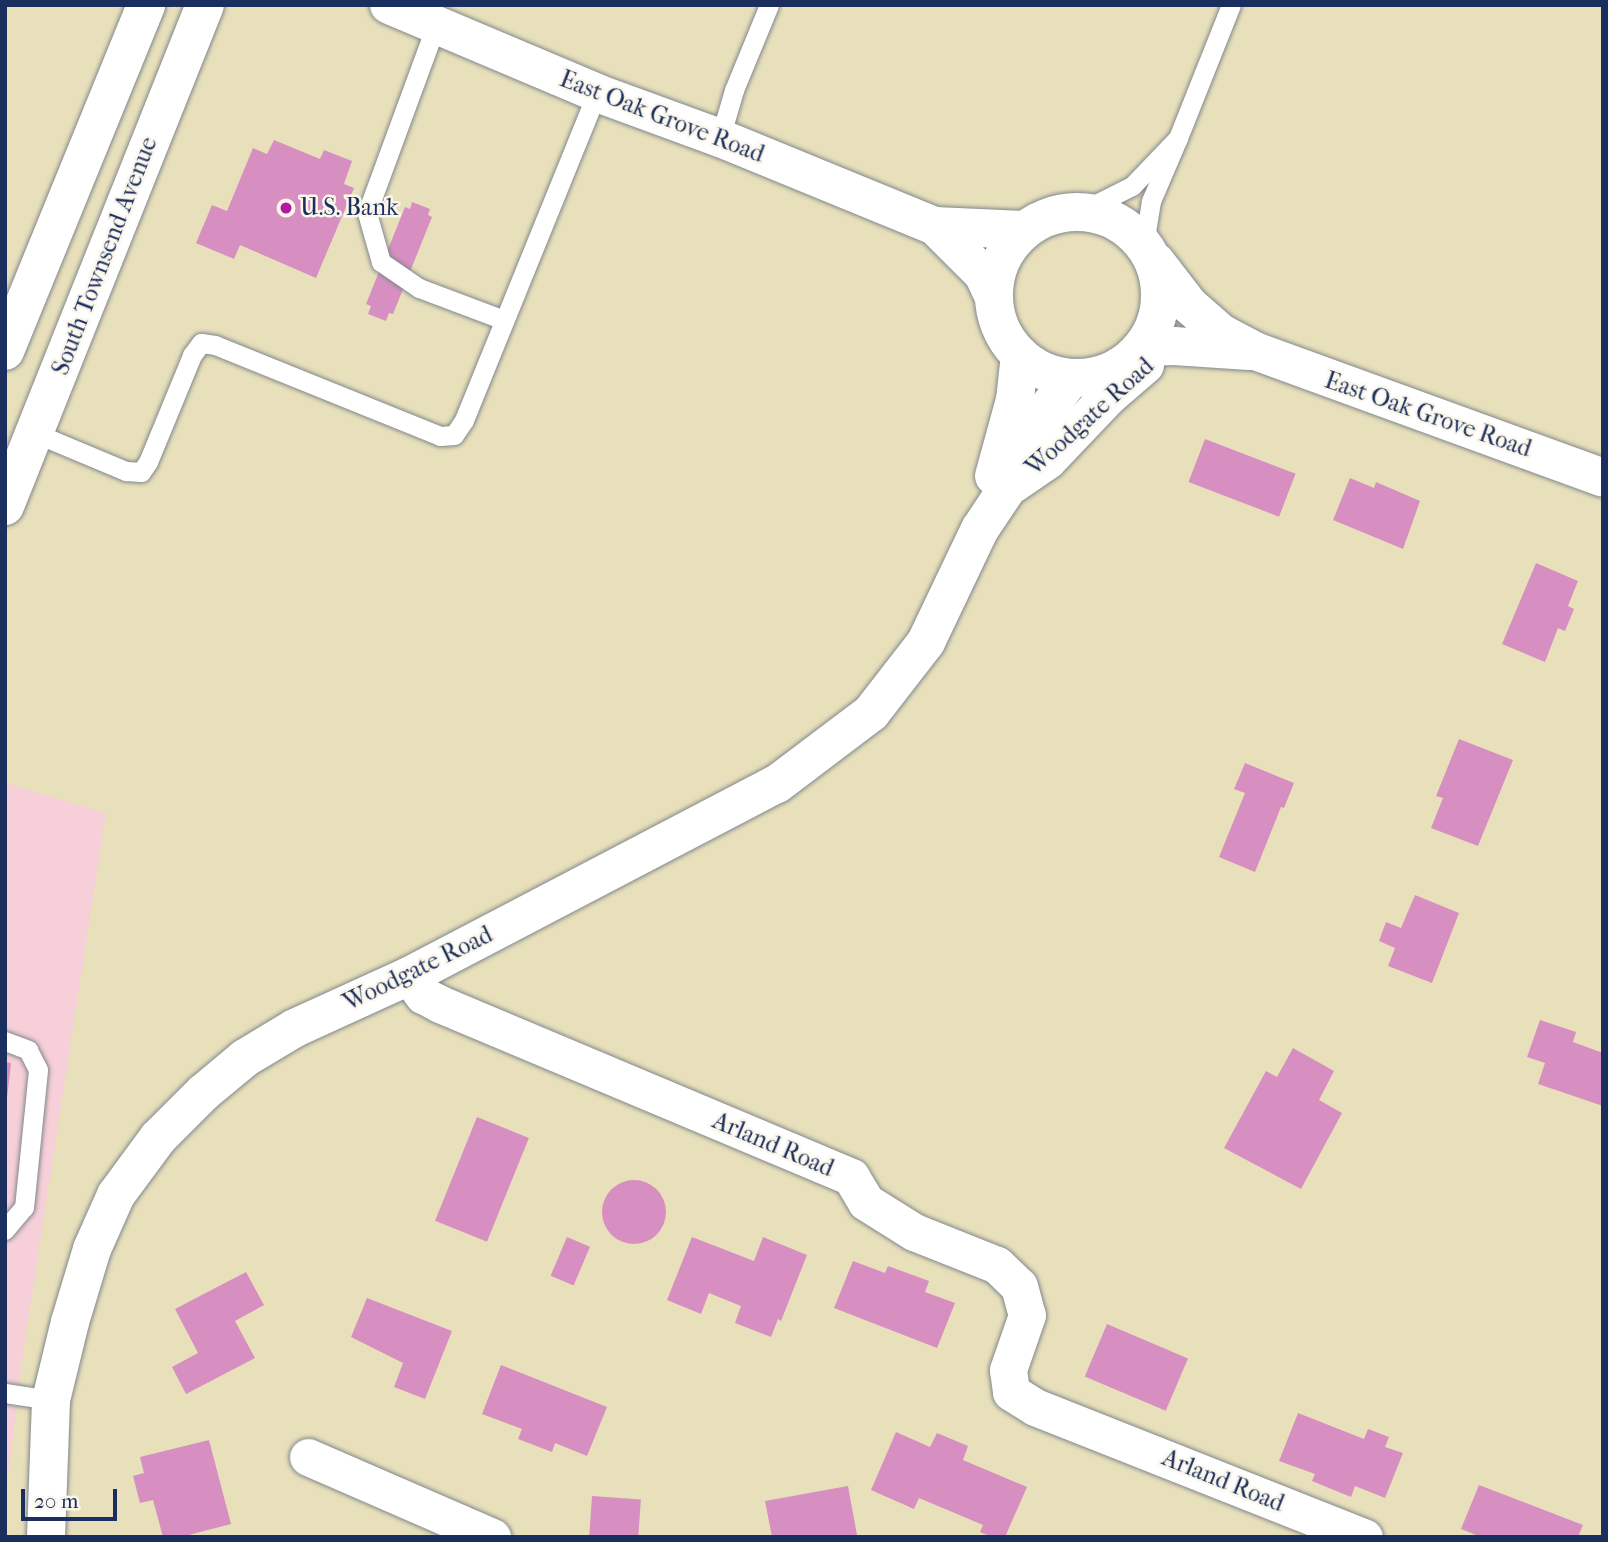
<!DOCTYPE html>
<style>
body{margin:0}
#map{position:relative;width:1608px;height:1542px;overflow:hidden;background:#e8e0bb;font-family:"IM FELL French Canon",serif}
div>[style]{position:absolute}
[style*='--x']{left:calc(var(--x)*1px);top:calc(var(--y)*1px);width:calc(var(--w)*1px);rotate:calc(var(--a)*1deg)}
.built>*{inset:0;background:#f6cfd8}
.building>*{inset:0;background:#d78fc1;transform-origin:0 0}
.round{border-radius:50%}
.roads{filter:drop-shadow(0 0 2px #82888c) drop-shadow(0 0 2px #82888c)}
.service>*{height:19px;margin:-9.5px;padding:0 9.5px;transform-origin:9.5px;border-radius:9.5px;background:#fff}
.minor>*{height:37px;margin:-18.5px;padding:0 18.5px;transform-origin:18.5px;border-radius:18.5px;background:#fff}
.tertiary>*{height:38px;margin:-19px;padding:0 19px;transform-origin:19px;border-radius:19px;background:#fff}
.tertiary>.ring{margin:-19px;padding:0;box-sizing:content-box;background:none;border:38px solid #fff;border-radius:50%}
.trunk>*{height:38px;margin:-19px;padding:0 19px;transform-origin:19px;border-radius:19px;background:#fff}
.dots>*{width:19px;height:19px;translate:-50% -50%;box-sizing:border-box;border:4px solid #fbf7ec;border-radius:50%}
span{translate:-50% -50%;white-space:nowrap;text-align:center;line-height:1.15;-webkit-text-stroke:5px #fbf7ec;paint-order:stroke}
.street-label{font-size:24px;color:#1b2f5e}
.poi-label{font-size:24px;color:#1b2f5e}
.left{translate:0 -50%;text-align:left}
.frame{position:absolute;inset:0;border:7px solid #1b2f5e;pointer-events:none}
.scale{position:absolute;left:21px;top:1489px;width:96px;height:32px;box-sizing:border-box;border:4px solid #1b2f5e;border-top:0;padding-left:9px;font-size:21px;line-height:24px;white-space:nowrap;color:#1b2f5e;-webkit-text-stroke:5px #fbf7ec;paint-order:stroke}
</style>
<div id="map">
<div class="built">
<div style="clip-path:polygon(5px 783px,106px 813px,22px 1360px,5px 1501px)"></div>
</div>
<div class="building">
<div style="clip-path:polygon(274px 140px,320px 159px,324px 150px,352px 161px,344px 184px,354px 188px,316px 278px,240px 245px,234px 259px,196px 243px,212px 205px,227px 211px,253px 148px,267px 154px)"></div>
<div style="clip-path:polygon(412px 202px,430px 209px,428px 215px,432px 217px,393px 314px,389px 313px,386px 321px,368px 314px,371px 306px,366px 304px,405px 207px,410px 209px)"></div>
<div style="left:1205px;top:439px;width:97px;height:46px;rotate:21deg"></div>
<div style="clip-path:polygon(1350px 478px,1374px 488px,1376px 482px,1420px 501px,1403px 549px,1333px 520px)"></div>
<div style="clip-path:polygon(1536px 563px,1578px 581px,1568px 606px,1574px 609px,1565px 631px,1558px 628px,1545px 662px,1502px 644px)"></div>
<div style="clip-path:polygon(1459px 739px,1513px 760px,1478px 846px,1431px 828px,1443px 798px,1436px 796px)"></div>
<div style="clip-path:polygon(1245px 763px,1294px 783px,1284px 808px,1281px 807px,1255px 872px,1219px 857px,1245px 793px,1234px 789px)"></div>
<div style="clip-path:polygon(1415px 895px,1459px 913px,1432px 983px,1388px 966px,1395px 948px,1379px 941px,1386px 922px,1401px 928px)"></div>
<div style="clip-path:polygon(1540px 1020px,1576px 1032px,1573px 1042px,1603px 1053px,1603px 1106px,1538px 1084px,1545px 1063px,1527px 1057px)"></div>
<div style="clip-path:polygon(1293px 1048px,1334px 1071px,1319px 1100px,1342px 1113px,1301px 1189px,1224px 1148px,1266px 1071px,1277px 1077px)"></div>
<div style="clip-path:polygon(5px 1062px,11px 1063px,7px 1098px,5px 1098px)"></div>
<div style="left:477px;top:1117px;width:56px;height:112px;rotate:22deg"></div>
<div class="round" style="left:602px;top:1180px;width:64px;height:64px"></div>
<div style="left:567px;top:1237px;width:25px;height:42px;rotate:23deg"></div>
<div style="clip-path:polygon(692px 1237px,754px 1261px,763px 1237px,807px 1255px,781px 1321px,778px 1319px,771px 1337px,735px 1323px,741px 1306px,709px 1293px,701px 1314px,667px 1300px)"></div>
<div style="clip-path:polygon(853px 1261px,885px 1273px,888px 1266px,929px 1281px,925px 1292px,955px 1303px,937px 1348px,834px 1308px)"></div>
<div style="clip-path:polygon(246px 1272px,264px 1305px,235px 1321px,255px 1358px,186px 1394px,172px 1367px,198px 1353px,175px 1309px)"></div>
<div style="clip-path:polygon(367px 1298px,452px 1331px,425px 1399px,394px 1387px,403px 1363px,351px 1337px)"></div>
<div style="left:1107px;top:1324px;width:88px;height:57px;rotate:23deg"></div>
<div style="clip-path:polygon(501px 1365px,607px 1407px,587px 1456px,555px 1443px,552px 1452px,518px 1439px,522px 1429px,482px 1414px)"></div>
<div style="clip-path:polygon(1298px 1413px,1364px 1439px,1368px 1429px,1389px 1437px,1385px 1447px,1403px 1453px,1385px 1498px,1355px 1486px,1351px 1497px,1312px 1481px,1315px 1474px,1279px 1461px)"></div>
<div style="clip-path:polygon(896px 1432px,930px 1447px,937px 1433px,968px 1446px,963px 1460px,1027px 1487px,1005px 1537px,992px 1537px,980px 1532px,983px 1525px,919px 1498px,914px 1509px,871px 1490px)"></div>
<div style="clip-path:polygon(209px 1440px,231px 1524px,181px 1537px,163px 1537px,153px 1500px,140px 1503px,133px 1476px,144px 1473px,140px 1457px)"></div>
<div style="clip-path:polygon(1479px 1485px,1583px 1525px,1578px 1537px,1481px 1537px,1461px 1529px)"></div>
<div style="clip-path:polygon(848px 1486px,857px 1535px,772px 1537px,765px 1501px)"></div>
<div style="left:592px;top:1496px;width:49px;height:41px;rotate:4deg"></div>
</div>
<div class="roads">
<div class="service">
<div style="--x:436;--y:25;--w:200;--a:110.2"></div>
<div style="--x:367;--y:213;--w:51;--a:74.1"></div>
<div style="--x:381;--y:262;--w:46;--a:34.4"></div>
<div style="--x:419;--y:288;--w:91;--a:20.6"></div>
<div style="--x:720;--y:138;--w:50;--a:-73.7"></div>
<div style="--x:734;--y:90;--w:92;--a:-67.6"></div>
<div style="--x:1178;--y:138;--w:143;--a:-68.3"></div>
<div style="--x:1080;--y:212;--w:58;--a:-26.6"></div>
<div style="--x:1132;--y:186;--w:66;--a:-46.2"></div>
<div style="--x:1178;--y:138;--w:69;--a:113.2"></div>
<div style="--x:1151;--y:201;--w:44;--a:99.2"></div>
<div style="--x:35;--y:433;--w:99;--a:22.7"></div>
<div style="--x:126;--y:471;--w:15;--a:4"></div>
<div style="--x:141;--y:472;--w:12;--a:-55"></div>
<div style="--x:148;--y:462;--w:116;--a:-67.6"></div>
<div style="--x:192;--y:355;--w:15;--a:-53"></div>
<div style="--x:201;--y:343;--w:14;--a:8"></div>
<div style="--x:215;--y:345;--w:243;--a:22"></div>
<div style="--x:440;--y:436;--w:14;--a:-4"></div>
<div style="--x:454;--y:435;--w:18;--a:-56"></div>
<div style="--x:464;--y:420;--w:353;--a:-67.9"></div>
<div style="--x:5;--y:1041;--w:25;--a:21"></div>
<div style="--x:28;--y:1050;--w:22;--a:63"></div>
<div style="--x:38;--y:1070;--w:138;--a:95.8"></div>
<div style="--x:24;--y:1207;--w:30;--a:130"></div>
<div style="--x:5;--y:1393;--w:47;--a:8.7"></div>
</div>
<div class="minor">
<div style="--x:409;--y:976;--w:24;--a:54"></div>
<div style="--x:423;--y:995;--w:19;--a:28"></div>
<div style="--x:440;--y:1004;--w:446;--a:22.8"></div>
<div style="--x:851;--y:1177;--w:29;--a:59"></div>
<div style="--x:866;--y:1202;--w:57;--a:32"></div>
<div style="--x:914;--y:1232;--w:89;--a:21.7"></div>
<div style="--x:997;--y:1265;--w:30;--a:44"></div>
<div style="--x:1019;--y:1286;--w:30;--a:75"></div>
<div style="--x:1027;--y:1315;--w:58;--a:109.1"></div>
<div style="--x:1008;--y:1370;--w:22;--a:82"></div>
<div style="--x:1011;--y:1392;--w:28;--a:32"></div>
<div style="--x:1035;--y:1407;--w:354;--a:21.6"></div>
<div style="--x:308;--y:1457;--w:201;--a:23.5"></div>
</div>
<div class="tertiary">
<div style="--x:389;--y:5;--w:226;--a:22.9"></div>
<div style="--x:597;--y:93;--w:131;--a:20.1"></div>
<div style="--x:720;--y:138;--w:232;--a:22.3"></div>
<div style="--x:935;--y:226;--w:88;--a:2.6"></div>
<div class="ring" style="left:994px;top:212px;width:128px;height:128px"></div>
<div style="--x:935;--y:226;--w:68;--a:45"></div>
<div style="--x:983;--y:274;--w:23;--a:65"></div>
<div style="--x:1156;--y:262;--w:54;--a:52.5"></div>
<div style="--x:1189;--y:305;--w:43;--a:41.2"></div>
<div style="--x:1221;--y:333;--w:38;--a:28"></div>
<div style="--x:1255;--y:351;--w:370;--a:20"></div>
<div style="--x:1144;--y:347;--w:30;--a:-2"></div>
<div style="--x:1174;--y:346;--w:75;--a:3.8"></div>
<div style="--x:994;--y:476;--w:79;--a:-74.6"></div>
<div style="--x:1015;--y:400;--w:45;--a:-83.7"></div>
<div style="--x:1013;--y:484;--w:42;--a:-34.4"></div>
<div style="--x:1048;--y:460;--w:87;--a:-46.4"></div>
<div style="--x:1108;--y:397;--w:49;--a:-40.9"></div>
<div style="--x:46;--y:1537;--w:137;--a:-87.9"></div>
<div style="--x:51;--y:1400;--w:80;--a:-76.3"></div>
<div style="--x:70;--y:1322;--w:76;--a:-73.2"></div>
<div style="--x:92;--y:1249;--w:59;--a:-66"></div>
<div style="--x:116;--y:1195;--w:71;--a:-53.6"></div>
<div style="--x:158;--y:1138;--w:64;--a:-45"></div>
<div style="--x:203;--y:1093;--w:55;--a:-39.8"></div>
<div style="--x:245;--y:1058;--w:58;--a:-31"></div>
<div style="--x:295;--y:1028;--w:125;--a:-24.5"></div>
<div style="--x:409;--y:976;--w:415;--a:-27.6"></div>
<div style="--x:777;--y:784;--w:118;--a:-37.1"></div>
<div style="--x:871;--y:713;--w:90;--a:-52.2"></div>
<div style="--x:926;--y:642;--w:125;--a:-64.5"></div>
<div style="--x:980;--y:529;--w:47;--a:-56.3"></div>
<div style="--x:1006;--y:490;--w:97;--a:-62.4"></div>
<div style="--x:1051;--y:404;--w:33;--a:-52"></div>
</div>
<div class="trunk">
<div style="--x:5;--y:351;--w:374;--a:-67.8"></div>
<div style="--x:5;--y:506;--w:539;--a:-68.24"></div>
</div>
</div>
<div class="dots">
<div style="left:286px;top:208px;background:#b5179e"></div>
</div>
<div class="street-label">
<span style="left:662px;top:117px;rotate:21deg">East Oak Grove Road</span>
<span style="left:105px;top:256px;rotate:-69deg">South Townsend Avenue</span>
<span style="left:1428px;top:415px;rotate:19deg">East Oak Grove Road</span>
<span style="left:1090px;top:417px;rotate:-42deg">Woodgate Road</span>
<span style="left:418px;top:969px;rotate:-26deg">Woodgate Road</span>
<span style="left:773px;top:1145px;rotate:23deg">Arland Road</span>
<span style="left:1223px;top:1481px;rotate:22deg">Arland Road</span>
</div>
<div class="poi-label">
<span class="left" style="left:300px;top:208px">U.S. Bank</span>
</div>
<div class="frame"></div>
<div class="scale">20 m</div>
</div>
